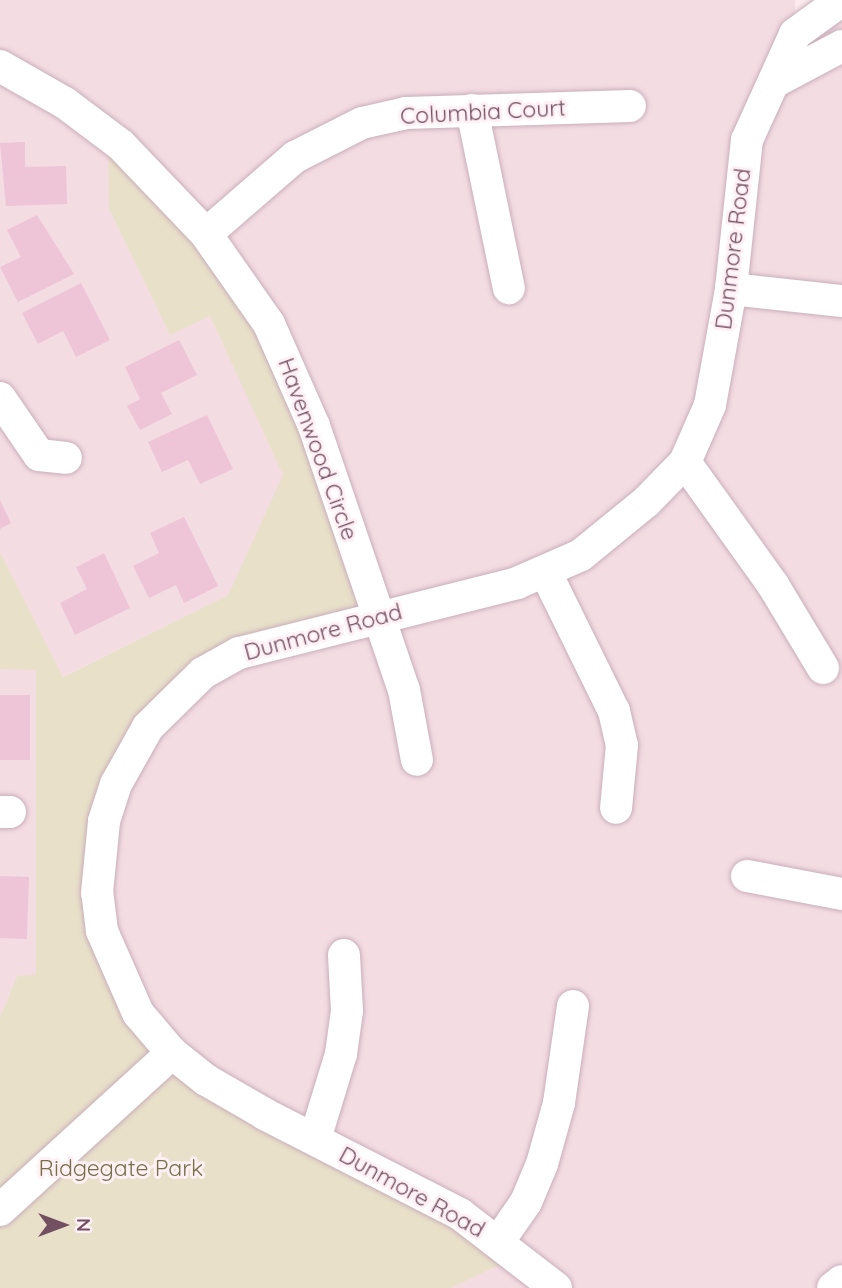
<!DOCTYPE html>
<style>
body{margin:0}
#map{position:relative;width:842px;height:1288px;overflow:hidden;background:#fbeaee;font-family:Quicksand,sans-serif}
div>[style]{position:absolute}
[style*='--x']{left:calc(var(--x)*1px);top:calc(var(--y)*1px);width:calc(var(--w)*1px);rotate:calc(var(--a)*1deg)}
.residential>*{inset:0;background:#f4dce3}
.green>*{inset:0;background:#e8e0c9}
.building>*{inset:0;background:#eec4d7;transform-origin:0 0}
.roads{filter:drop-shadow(0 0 2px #c9aeba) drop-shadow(0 0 2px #c9aeba)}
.minor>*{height:32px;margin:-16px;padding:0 16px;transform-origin:16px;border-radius:16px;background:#fff}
span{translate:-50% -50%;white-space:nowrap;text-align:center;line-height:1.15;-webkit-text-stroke:6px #fef0f4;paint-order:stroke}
.street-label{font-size:23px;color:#734f62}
.park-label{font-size:23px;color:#787049}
.north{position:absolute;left:28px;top:1190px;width:70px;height:70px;-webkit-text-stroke:5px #fef0f4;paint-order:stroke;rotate:90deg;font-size:19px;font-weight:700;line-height:28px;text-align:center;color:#734f62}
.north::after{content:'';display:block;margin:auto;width:24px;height:32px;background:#734f62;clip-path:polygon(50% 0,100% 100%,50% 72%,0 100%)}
</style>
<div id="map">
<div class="residential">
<div style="clip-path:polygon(0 0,795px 0,795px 33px,842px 0,842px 1288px,451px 1288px,518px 1256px,460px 1214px,206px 1080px,172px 1053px,138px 1013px,115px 969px,102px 931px,97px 893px,104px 821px,132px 752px,174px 698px,203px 673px,239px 653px,375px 615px,314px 426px,269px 324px,206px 234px,109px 136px,109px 209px,170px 334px,210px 316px,284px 475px,228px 595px,62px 677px,0 552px)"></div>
<div style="clip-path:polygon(0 669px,36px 669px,36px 976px,17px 976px,0 1017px)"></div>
</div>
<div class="green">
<div style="clip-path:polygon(108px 135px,238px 276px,376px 615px,281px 640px,148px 727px,97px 893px,172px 1053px,518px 1256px,451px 1288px,0 1288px,0 1017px,17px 976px,36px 975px,36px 670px,0 669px,0 552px,63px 677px,228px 595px,283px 475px,210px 316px,170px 335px,109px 209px)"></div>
</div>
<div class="building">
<div style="clip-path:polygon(25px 142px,25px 167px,66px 166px,67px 204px,6px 206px,0 143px)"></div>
<div style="clip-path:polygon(37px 215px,74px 274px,18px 302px,0 267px,21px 257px,7px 230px)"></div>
<div style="clip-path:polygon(81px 283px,110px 340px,76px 357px,63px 331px,38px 344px,22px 313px)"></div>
<div style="clip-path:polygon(179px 340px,197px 375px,161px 393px,172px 414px,140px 430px,127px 406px,140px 399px,125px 367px)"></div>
<div style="clip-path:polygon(207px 415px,233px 469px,200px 484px,188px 460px,162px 472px,148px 442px)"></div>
<div style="clip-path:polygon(0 500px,11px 523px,0 529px)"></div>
<div style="clip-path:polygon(184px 517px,218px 586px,184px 603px,176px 585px,149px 598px,133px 566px,159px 553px,150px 533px)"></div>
<div style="clip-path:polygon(104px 553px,130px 608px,75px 635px,60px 603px,87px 589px,76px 567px)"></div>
<div style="left:0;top:695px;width:30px;height:65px"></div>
<div style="left:0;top:876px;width:29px;height:62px;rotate:2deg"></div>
</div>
<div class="roads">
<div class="minor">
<div style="--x:0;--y:66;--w:75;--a:29.6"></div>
<div style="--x:65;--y:103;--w:70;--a:36.9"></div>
<div style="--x:121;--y:145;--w:123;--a:46.3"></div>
<div style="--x:206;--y:234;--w:110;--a:55"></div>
<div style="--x:269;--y:324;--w:111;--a:66.2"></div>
<div style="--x:314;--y:426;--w:279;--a:71.2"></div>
<div style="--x:404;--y:690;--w:71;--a:79.5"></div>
<div style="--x:774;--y:82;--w:77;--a:-27.9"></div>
<div style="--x:472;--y:110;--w:182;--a:78.3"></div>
<div style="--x:206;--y:234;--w:118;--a:-40.9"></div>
<div style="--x:295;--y:157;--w:75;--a:-26.9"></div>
<div style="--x:362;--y:123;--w:45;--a:-12.8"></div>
<div style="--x:406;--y:113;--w:224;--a:-1.8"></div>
<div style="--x:731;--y:289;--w:112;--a:6.2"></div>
<div style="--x:0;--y:398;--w:69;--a:55.6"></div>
<div style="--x:39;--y:455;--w:27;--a:6"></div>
<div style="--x:685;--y:462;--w:151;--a:54.4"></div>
<div style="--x:773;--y:585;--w:97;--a:58.9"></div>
<div style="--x:545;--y:571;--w:156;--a:63.8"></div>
<div style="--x:614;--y:711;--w:35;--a:77"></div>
<div style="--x:622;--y:745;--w:63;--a:95.4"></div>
<div style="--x:0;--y:812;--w:10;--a:0"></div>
<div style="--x:747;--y:876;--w:97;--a:10.7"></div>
<div style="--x:315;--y:1139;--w:89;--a:-73"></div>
<div style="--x:341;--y:1054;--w:43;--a:-82.1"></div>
<div style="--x:347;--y:1011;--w:56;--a:-93.1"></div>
<div style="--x:0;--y:1210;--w:233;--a:-42.4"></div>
<div style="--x:499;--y:1241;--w:47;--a:-55.3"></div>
<div style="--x:526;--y:1202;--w:41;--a:-67.2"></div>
<div style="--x:542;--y:1164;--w:63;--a:-74.4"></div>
<div style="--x:559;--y:1103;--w:98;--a:-81.8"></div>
<div style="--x:556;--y:1288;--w:121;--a:-142.4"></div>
<div style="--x:460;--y:1214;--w:219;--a:-152.9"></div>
<div style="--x:265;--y:1114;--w:68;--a:-150"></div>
<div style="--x:206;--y:1080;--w:43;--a:-141.5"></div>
<div style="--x:172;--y:1053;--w:52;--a:-130.4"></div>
<div style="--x:138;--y:1013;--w:90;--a:-113.7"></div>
<div style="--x:102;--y:931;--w:38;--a:-97"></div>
<div style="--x:97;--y:893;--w:72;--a:-84.4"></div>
<div style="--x:104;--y:821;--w:39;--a:-72"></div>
<div style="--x:116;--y:784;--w:65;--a:-60.7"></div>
<div style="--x:148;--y:727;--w:77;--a:-44.5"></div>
<div style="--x:203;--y:673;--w:41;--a:-29.1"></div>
<div style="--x:239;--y:653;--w:287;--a:-14.1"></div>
<div style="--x:517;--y:583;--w:70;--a:-23.6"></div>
<div style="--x:581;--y:555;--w:84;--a:-39.2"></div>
<div style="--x:646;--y:502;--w:56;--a:-45.7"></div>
<div style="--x:685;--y:462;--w:62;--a:-66.3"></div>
<div style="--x:710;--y:405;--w:118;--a:-79.7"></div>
<div style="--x:731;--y:289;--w:150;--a:-83.9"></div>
<div style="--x:747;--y:140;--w:116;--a:-65.6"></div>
<div style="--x:795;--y:34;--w:58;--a:-35.9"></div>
<div style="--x:833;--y:1288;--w:11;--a:-38"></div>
</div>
</div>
<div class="street-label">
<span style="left:483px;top:112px;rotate:-3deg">Columbia Court</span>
<span style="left:733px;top:249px;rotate:-83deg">Dunmore Road</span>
<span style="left:318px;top:449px;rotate:70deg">Havenwood Circle</span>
<span style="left:323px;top:632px;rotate:-15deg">Dunmore Road</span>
<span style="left:412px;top:1192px;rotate:29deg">Dunmore Road</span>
</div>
<div class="park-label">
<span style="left:121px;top:1168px">Ridgegate Park</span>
</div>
<div class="north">N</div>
</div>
